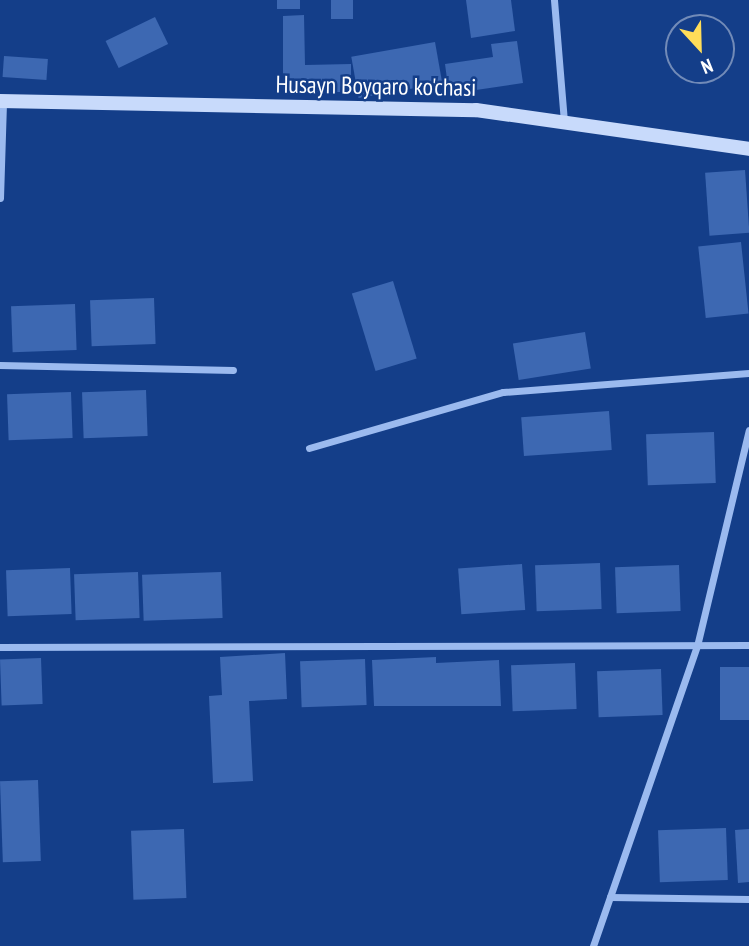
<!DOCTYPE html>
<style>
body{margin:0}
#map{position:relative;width:749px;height:946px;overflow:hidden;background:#143e89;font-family:"PT Sans Narrow",sans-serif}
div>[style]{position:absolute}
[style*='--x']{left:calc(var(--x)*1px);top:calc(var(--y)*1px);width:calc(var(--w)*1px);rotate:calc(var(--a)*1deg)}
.building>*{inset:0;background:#3d68b2;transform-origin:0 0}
.street>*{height:7px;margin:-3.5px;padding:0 3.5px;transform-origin:3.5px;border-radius:3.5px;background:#9bbaef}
.secondary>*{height:14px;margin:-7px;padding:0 7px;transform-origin:7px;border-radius:7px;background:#c8dafb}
span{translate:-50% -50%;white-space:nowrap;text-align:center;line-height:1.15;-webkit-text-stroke:5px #143e89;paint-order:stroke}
.street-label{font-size:24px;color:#fff}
.north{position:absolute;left:665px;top:14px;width:70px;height:70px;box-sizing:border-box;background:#143e89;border:2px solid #728bb8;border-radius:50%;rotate:158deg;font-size:19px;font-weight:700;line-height:28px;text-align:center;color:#fff}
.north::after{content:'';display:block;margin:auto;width:24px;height:32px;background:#ffdd59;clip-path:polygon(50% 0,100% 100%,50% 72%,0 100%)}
</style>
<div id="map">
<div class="building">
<div style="left:277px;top:0;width:23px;height:9px"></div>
<div style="left:331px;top:0;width:22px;height:19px"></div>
<div style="clip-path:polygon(466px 0,511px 0,515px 31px,471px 38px)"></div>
<div style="clip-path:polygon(304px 15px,305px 65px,351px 64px,351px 92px,283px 92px,283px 16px)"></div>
<div style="left:155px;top:17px;width:30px;height:55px;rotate:64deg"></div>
<div style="clip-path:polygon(517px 41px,523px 83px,449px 94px,445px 64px,493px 57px,491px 44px)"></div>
<div style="left:435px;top:42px;width:42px;height:85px;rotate:80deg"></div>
<div style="left:4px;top:56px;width:44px;height:21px;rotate:4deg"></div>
<div style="left:745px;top:170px;width:63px;height:40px;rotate:86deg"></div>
<div style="left:741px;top:242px;width:72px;height:43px;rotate:84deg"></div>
<div style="left:393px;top:281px;width:81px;height:43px;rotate:73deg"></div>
<div style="left:154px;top:298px;width:46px;height:64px;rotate:88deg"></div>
<div style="left:75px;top:304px;width:46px;height:64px;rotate:88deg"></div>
<div style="left:585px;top:332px;width:37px;height:73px;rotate:81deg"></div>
<div style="left:146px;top:390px;width:46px;height:64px;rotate:88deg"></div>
<div style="left:71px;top:392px;width:46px;height:64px;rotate:88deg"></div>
<div style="left:609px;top:411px;width:39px;height:88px;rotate:86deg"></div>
<div style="left:714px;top:432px;width:51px;height:68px;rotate:88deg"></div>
<div style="left:600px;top:563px;width:46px;height:65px;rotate:88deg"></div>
<div style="left:522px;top:564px;width:46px;height:64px;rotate:86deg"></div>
<div style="left:679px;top:565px;width:46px;height:64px;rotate:88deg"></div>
<div style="left:70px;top:568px;width:46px;height:64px;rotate:88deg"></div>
<div style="left:138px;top:572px;width:46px;height:64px;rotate:88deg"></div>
<div style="left:221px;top:572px;width:46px;height:79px;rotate:88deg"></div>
<div style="clip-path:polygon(285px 653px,287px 699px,249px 701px,253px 781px,213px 783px,209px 696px,222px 695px,220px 657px)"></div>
<div style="clip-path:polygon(436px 657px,436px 663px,499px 660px,501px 706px,374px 706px,372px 660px)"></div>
<div style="left:41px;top:658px;width:46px;height:41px;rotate:88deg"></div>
<div style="left:365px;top:659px;width:46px;height:65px;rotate:88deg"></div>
<div style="left:575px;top:663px;width:46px;height:64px;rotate:88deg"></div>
<div style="left:749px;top:667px;width:53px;height:29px;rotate:90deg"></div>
<div style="left:661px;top:669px;width:46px;height:64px;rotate:88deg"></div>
<div style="left:38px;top:780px;width:81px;height:38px;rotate:88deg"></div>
<div style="left:726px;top:828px;width:52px;height:68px;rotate:88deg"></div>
<div style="left:184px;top:829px;width:69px;height:53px;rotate:88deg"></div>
<div style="clip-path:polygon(749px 829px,749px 882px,738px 883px,735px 830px)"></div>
</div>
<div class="street">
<div style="--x:554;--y:0;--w:122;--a:85.3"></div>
<div style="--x:0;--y:198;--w:97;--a:-88.2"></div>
<div style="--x:0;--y:365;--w:233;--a:1.2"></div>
<div style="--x:309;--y:448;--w:202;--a:-16.1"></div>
<div style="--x:503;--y:392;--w:247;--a:-4.4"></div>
<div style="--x:0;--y:647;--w:749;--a:-0.15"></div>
<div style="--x:610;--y:897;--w:139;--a:0.8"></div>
<div style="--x:593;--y:946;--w:318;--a:-70.9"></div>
<div style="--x:697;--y:646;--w:222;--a:-76.5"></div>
</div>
<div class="secondary">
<div style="--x:0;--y:101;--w:476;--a:1.1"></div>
<div style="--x:476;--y:110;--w:276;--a:8.1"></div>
</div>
<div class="street-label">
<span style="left:376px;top:86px;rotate:1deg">Husayn Boyqaro ko'chasi</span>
</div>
<div class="north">N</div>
</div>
